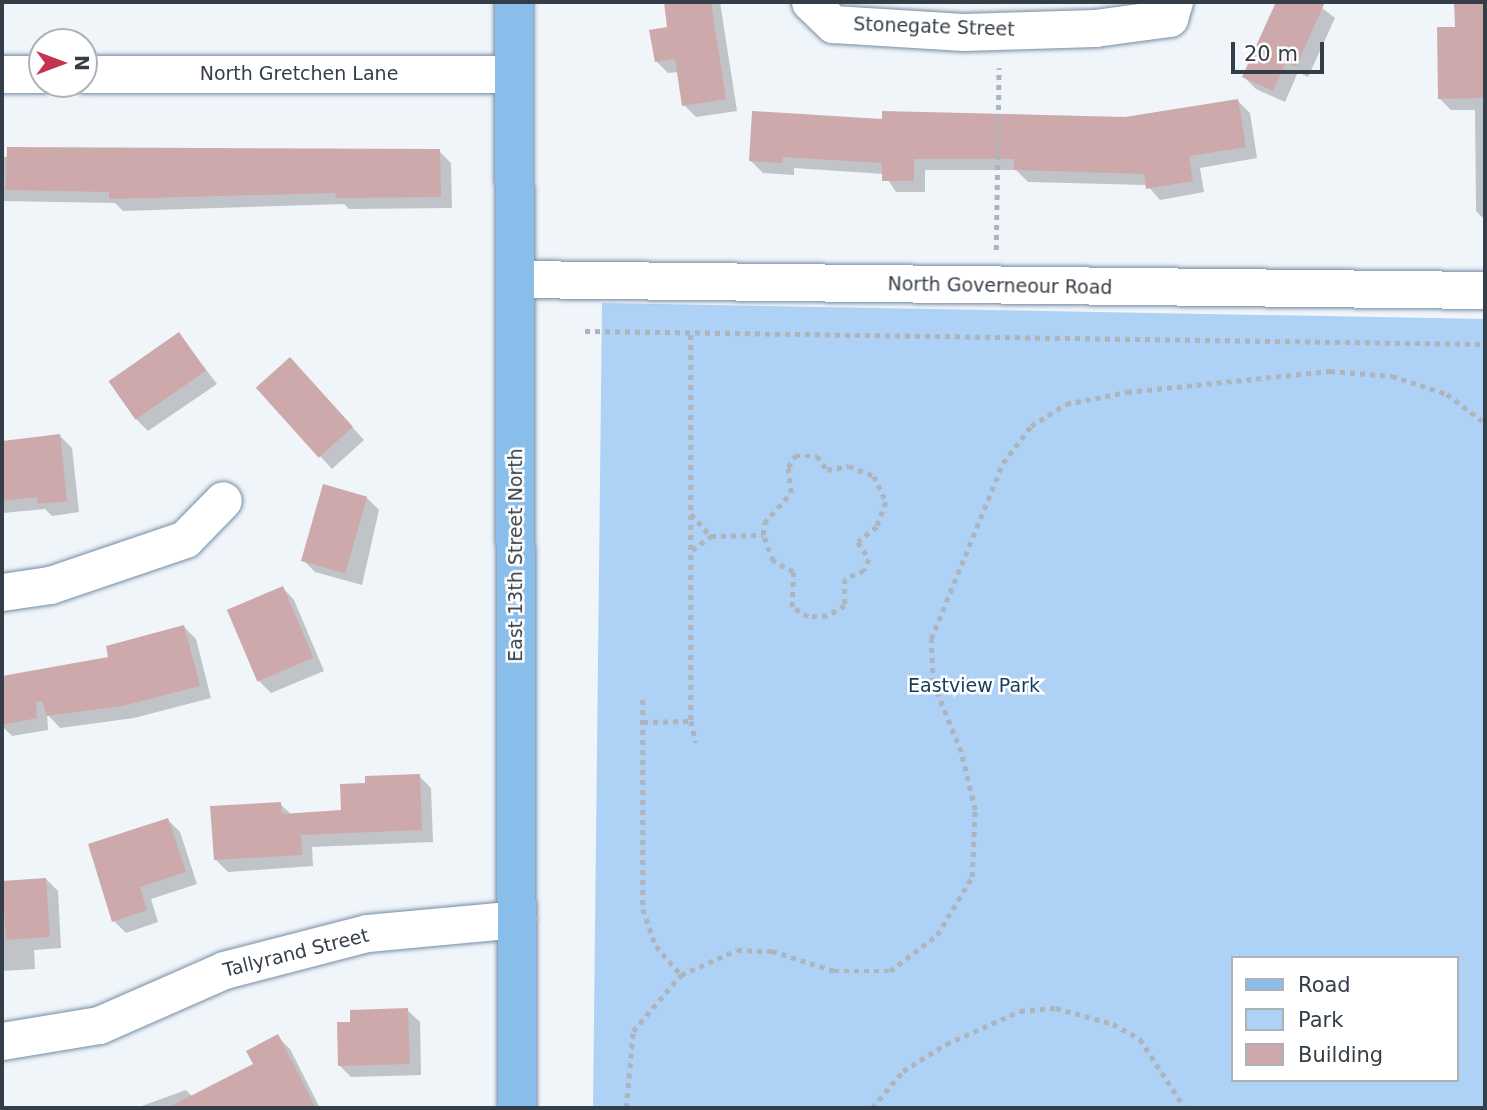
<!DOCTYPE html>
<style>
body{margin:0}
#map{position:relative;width:1487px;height:1110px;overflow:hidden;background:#f0f5fa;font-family:"DejaVu Sans",sans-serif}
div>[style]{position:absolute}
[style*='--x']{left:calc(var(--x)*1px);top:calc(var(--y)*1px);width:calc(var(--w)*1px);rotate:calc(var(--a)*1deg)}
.green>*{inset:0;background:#aed2f6}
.shadow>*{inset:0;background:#0003}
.building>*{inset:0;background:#cea9ab;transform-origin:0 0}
.path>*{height:4.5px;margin-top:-2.25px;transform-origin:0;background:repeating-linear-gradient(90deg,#adb4bb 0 5px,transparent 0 10px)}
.roads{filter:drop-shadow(0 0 2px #758da4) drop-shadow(0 0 2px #758da4)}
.minor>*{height:37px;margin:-18.5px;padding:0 18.5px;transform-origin:18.5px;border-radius:18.5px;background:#fff}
.major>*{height:38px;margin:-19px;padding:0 19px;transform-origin:19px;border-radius:19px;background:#89beeb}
span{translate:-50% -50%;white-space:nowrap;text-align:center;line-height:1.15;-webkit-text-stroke:5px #fff;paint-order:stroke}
.street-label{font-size:19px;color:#343e48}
.park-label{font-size:19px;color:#153b5b}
.frame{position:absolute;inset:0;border:4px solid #343e48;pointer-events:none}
.legend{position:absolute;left:1231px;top:956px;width:228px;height:126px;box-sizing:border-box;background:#fff;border:2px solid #aeb2b6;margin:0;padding:9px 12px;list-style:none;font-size:21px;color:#343e48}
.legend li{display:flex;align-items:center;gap:14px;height:35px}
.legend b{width:35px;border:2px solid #aeb2b6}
.north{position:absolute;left:28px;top:28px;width:70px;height:70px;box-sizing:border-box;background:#fff;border:2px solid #aeb2b6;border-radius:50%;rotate:90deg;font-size:19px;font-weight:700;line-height:28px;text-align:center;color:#343e48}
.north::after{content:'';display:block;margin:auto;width:24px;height:32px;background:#c43350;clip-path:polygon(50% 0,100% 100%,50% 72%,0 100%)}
.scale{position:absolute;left:1231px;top:42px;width:93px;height:32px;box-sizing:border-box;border:4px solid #343e48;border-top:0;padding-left:9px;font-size:21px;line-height:24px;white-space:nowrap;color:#343e48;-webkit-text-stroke:5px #fff;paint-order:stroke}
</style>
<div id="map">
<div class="green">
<div style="clip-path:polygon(evenodd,602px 303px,1485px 319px,1485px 1108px,593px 1108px,602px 303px,1233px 958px,1457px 958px,1457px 1080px,1233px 1080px,1233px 958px)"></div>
</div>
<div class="shadow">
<div style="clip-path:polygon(665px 2px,720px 2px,737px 111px,696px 117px,684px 105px,678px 72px,668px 73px,656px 61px,669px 28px)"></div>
<div style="clip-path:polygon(1278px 2px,1314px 2px,1335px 18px,1308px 77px,1298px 72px,1285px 102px,1256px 89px,1244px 77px)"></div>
<div style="clip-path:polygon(1457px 2px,1485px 2px,1485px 220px,1476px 211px,1475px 110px,1451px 110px,1439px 98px,1456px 29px)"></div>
<div style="clip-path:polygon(1238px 101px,1250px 113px,1257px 158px,1200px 168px,1204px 192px,1160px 200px,1147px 185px,1028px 182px,1016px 170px,925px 170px,925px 192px,896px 192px,884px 174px,794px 168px,794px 175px,763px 173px,751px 161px,884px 121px,1126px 119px)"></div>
<div style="clip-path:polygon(439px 151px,451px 163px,452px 208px,349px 209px,344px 204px,123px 211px,115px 203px,2px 201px,2px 157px)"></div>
<div style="clip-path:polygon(179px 334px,217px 384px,148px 431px,136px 419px)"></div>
<div style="clip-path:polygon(301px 371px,364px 440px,332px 469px,258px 388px)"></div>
<div style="clip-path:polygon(60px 436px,72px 448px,79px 512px,52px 516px,45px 509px,3px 513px,2px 443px)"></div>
<div style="clip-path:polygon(367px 498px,379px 510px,362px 585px,315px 572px,303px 560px)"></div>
<div style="clip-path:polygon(283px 588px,294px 600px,324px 671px,271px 693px,259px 681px)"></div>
<div style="clip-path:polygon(184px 627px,196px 639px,211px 698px,134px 718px,60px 728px,47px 714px,48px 730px,12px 736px,2px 726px,2px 678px,111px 658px)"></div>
<div style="clip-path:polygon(419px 776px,431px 788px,433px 842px,312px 847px,313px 866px,228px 872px,216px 860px,280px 804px,292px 815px,343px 812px,367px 785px)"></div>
<div style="clip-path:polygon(168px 820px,180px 832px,197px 884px,151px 899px,158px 922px,126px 933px,114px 921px)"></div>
<div style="clip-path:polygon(46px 879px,58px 891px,61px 948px,34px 950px,35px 969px,2px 971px,2px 882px)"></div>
<div style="clip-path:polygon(407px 1010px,420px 1022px,421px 1075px,351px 1077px,339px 1065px,352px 1023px)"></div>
<div style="clip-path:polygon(278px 1037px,290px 1049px,320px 1108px,136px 1108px,186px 1090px,193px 1097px,255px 1065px)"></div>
</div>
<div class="building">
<div style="clip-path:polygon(664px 2px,711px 2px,726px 99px,682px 106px,675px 59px,655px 62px,649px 30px,667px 27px)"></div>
<div style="clip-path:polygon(1276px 2px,1325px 2px,1296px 67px,1286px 62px,1273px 91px,1242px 77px)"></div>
<div style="clip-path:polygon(1454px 2px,1485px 2px,1485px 98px,1438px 99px,1437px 27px,1455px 27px)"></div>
<div style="clip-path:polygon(1238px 99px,1246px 147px,1189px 156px,1193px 181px,1146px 189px,1144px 174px,1014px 170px,1014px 159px,914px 159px,914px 181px,882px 181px,882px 163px,783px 157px,782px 163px,749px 161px,752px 111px,882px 119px,882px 111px,1125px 117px)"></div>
<div style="clip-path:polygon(7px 147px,440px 149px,441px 197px,336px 198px,335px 193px,109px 199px,109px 192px,6px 190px)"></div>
<div style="left:179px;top:332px;width:47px;height:86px;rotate:55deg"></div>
<div style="left:290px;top:357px;width:94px;height:46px;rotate:48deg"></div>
<div style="clip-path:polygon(60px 434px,67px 501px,38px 504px,37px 497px,2px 501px,2px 441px)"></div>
<div style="left:323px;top:484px;width:46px;height:80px;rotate:16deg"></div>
<div style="left:283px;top:586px;width:78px;height:61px;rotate:67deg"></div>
<div style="clip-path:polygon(184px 625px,200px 686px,122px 706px,47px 716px,42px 701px,36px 702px,37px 718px,2px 725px,2px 676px,108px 657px,106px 646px)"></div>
<div style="clip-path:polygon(420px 774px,422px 830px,301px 835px,302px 855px,214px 860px,210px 806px,281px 802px,282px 814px,341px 810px,340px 784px,365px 783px,365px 776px)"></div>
<div style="clip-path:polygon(168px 818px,186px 872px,140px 887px,147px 910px,112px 922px,88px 844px)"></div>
<div style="left:46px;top:878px;width:59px;height:44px;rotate:86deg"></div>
<div style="clip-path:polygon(408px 1008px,410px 1064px,338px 1066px,337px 1022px,350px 1022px,350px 1010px)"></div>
<div style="clip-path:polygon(278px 1034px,316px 1108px,167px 1108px,253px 1064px,246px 1051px)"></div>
</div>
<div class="path">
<div style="--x:996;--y:250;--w:182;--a:-89.1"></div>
<div style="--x:585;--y:331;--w:900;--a:0.83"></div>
<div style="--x:691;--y:335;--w:386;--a:90"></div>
<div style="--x:691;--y:721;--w:22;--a:77"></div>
<div style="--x:795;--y:456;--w:22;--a:0"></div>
<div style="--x:817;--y:456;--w:17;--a:54"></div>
<div style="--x:827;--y:470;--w:22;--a:-10"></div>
<div style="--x:849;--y:466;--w:27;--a:22"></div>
<div style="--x:874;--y:476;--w:29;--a:65"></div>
<div style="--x:886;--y:502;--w:27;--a:110"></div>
<div style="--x:877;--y:527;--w:24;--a:142"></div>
<div style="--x:858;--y:542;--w:20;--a:57"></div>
<div style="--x:869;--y:559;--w:13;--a:113"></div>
<div style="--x:864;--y:571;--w:21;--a:157"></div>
<div style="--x:845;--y:579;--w:27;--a:90"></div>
<div style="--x:845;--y:606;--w:21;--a:151"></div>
<div style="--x:827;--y:616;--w:19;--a:177"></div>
<div style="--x:808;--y:617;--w:19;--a:-148"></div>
<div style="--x:792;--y:607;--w:35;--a:-88"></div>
<div style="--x:793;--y:572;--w:23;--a:-151"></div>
<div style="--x:773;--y:561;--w:28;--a:-111"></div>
<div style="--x:763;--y:535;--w:12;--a:-85"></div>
<div style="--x:764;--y:523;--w:40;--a:-48"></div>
<div style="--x:791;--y:493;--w:26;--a:-97"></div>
<div style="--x:788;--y:467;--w:13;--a:-58"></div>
<div style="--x:691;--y:514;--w:30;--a:48"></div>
<div style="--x:692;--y:550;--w:24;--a:-36"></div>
<div style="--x:711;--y:536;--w:52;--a:-1.1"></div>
<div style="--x:643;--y:700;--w:209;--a:90"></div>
<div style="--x:643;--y:909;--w:39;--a:71"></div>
<div style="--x:656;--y:946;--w:38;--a:49"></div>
<div style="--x:643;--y:722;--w:48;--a:-1.2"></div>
<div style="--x:626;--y:1108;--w:77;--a:-84.8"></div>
<div style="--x:633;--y:1031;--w:74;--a:-49.4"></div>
<div style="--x:681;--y:975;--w:61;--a:-24.1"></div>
<div style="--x:737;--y:950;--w:35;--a:2"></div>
<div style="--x:772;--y:951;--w:65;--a:17.9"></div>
<div style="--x:834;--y:971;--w:56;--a:0"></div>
<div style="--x:890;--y:971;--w:59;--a:-37.5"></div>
<div style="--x:937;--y:935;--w:68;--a:-58.9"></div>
<div style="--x:972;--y:877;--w:67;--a:-87.4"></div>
<div style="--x:975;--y:810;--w:60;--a:-103.6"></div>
<div style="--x:961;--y:752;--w:74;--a:-112.1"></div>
<div style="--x:933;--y:683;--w:44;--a:-92.6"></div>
<div style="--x:931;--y:639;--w:190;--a:-67.8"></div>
<div style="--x:1003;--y:463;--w:46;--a:-52.9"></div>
<div style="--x:1031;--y:426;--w:41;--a:-32.2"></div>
<div style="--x:1066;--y:404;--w:62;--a:-11.1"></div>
<div style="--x:1127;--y:392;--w:204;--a:-5.9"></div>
<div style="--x:1330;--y:371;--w:62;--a:4.6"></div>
<div style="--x:1392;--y:376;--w:58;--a:18.1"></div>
<div style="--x:1447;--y:394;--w:48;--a:37.3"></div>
<div style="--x:872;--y:1108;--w:48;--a:-50"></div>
<div style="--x:903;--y:1071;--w:51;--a:-32.1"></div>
<div style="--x:946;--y:1044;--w:81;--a:-24"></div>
<div style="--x:1020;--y:1011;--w:36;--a:-5"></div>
<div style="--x:1056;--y:1008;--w:59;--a:15.7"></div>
<div style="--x:1113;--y:1024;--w:31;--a:29"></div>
<div style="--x:1140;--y:1039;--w:82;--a:56.9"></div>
</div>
<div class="roads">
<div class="minor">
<div style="--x:810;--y:2;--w:32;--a:44"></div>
<div style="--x:833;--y:24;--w:130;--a:3.5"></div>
<div style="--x:963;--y:32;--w:132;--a:-1.7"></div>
<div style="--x:1095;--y:28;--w:75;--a:-7.7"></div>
<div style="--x:1169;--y:18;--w:17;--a:-73"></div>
<div style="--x:2;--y:74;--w:40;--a:0"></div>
<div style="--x:84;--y:74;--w:430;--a:0"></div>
<div style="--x:515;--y:279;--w:970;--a:0.65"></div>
<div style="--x:2;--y:592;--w:49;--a:-8.3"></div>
<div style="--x:50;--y:585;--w:143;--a:-18.8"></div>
<div style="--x:185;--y:539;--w:54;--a:-45.7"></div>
<div style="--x:2;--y:1041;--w:98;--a:-9.4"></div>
<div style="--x:99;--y:1025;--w:137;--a:-23.7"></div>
<div style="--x:224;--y:970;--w:148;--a:-14.5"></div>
<div style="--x:367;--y:933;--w:151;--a:-5.3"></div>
</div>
<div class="major">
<div style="--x:514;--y:2;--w:1106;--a:89.84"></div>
</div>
</div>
<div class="street-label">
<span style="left:934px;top:27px;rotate:2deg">Stonegate Street</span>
<span style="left:299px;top:74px">North Gretchen Lane</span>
<span style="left:1000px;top:286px;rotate:1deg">North Governeour Road</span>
<span style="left:516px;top:555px;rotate:-90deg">East 13th Street North</span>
<span style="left:296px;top:953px;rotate:-14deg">Tallyrand Street</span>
</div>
<div class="park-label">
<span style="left:974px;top:686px">Eastview Park</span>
</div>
<div class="frame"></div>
<ul class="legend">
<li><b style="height:9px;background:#89beeb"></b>Road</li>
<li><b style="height:19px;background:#aed2f6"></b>Park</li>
<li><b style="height:19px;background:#cea9ab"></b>Building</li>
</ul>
<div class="north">N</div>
<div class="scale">20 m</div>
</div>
